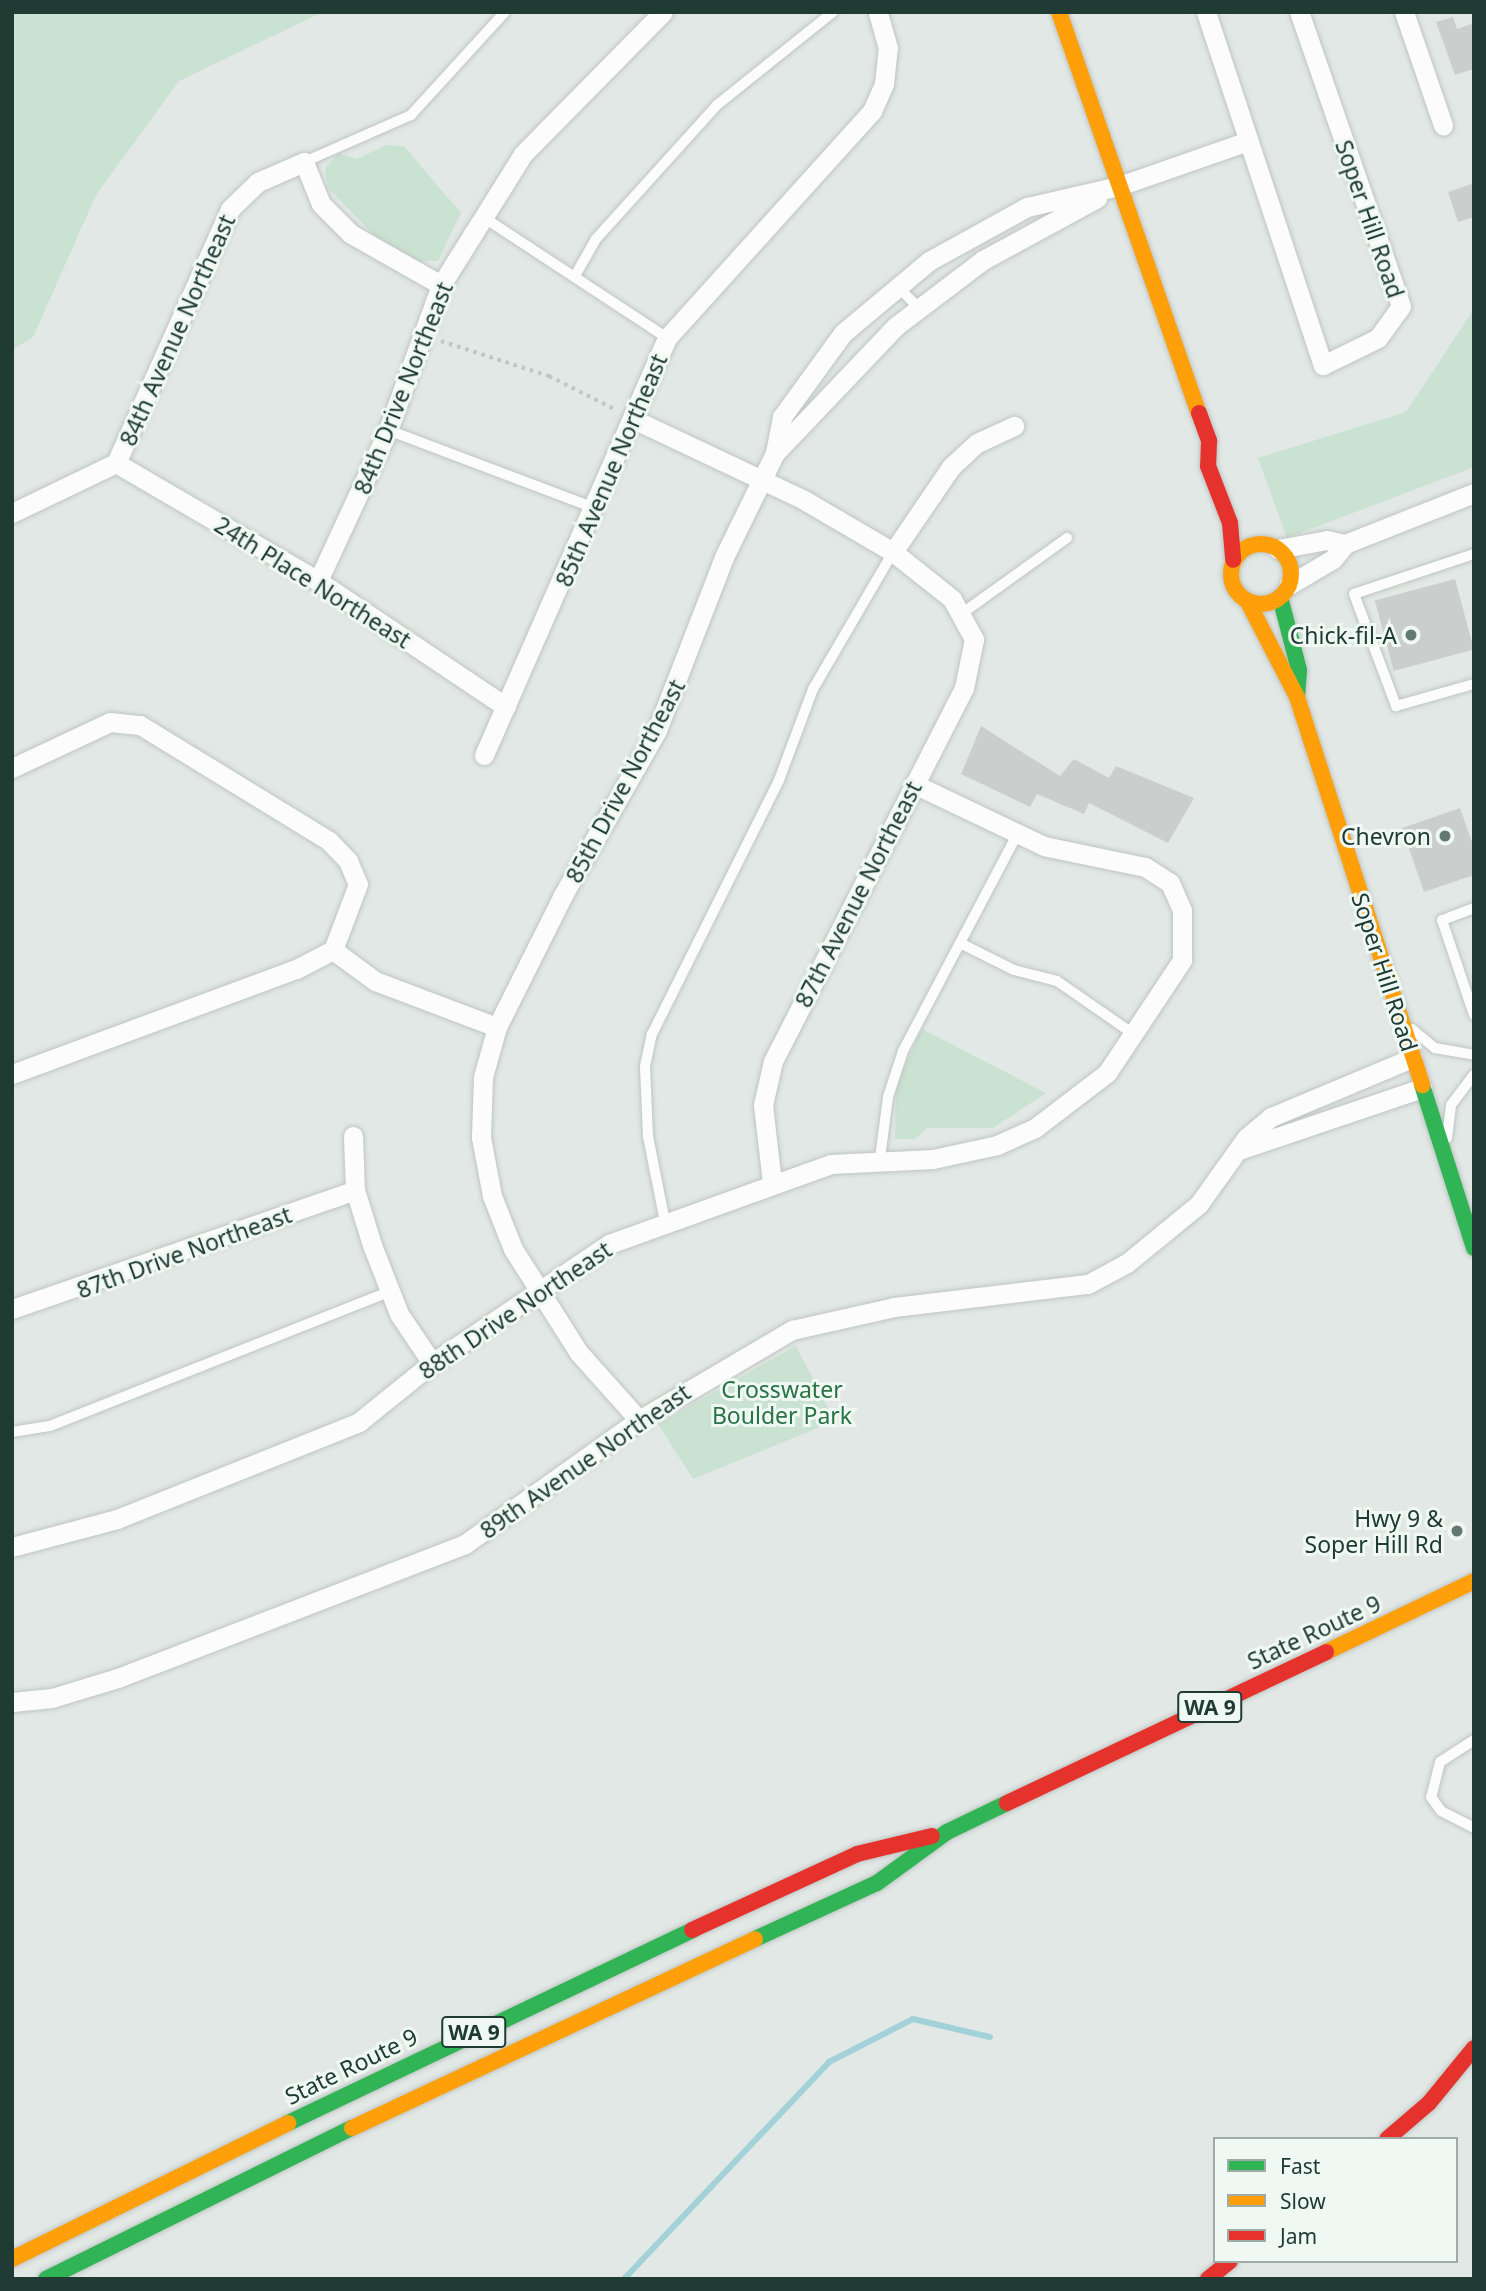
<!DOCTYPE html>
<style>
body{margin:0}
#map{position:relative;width:1486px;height:2291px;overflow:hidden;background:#e2e8e5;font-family:"Noto Sans",sans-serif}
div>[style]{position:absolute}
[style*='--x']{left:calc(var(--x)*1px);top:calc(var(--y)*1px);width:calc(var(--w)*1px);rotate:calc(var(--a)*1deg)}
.green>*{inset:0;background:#cae2d1}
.stream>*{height:6px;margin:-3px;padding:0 3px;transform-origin:3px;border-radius:3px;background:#a2d1d8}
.building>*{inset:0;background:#cacfcd;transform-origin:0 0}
.path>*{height:3.5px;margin-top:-1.75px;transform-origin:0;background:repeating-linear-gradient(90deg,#bfc8c6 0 3.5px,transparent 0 8.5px)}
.roads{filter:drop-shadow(0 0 2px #bfc5c2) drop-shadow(0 0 2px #bfc5c2)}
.lane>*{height:10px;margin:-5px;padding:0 5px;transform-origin:5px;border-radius:5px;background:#fbfcfb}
.street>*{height:19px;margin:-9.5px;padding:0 9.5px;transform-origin:9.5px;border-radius:9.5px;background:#fbfcfb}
.fast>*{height:16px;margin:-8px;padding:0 8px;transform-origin:8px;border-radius:8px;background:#30b455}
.slow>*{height:16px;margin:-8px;padding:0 8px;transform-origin:8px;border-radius:8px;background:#ff9f0a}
.slow>.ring{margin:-8px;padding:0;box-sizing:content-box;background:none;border:16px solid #ff9f0a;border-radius:50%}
.jam>*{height:16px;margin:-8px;padding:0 8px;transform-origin:8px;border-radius:8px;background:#e5322d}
.dots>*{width:19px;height:19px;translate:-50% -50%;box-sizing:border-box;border:4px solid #f0f8f4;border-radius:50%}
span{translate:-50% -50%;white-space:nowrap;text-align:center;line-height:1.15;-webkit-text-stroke:6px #f0f8f4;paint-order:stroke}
.shield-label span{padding:2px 5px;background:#f0f8f4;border:2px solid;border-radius:5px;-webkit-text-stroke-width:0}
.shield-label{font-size:21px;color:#203b34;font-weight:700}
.street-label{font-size:23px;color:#203b34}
.poi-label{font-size:23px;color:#203b34}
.right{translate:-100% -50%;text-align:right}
.park-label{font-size:23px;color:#297345}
.frame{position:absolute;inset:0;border:14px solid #203b34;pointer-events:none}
.legend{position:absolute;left:1213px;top:2137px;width:245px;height:126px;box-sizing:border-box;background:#f0f8f4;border:2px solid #9daca7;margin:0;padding:9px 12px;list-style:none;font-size:21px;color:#203b34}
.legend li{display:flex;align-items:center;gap:14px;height:35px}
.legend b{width:35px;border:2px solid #9daca7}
</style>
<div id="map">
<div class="green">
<div style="clip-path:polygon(12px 12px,323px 12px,179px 81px,96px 195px,33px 337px,12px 350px)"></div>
<div style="clip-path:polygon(386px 145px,404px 146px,461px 213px,438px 261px,417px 261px,379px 240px,328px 188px,325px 169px,338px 153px,357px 159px)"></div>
<div style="clip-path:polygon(1474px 309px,1474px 467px,1287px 538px,1258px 458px,1406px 412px)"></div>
<div style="clip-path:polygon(922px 1029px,1046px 1093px,993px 1128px,927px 1128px,915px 1139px,895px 1139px,896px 1085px)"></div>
<div style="clip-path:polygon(796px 1346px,835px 1421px,693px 1479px,658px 1424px)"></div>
</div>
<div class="stream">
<div style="--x:624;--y:2279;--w:299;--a:-46.6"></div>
<div style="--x:829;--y:2062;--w:94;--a:-27.1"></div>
<div style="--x:913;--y:2019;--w:79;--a:13.2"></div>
</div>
<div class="building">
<div style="clip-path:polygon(1453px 17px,1457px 29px,1474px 23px,1474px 69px,1455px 75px,1436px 22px)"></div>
<div style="clip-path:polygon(1474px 183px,1474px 217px,1458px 222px,1448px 192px)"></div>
<div style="left:1455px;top:579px;width:73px;height:83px;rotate:75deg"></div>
<div style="clip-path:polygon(981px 726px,1060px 776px,1074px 759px,1109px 778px,1116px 766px,1194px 798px,1168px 843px,1089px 803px,1084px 814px,1037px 794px,1030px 807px,961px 774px)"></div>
<div style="clip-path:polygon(1460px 808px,1474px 848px,1474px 875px,1424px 892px,1402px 828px)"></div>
</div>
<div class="path">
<div style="--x:441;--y:341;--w:114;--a:18"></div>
<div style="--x:549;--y:376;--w:75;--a:26.9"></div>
</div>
<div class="roads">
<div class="lane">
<div style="--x:304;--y:162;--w:117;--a:-23.7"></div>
<div style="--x:411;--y:115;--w:139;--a:-47.6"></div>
<div style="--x:483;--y:217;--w:220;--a:33.3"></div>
<div style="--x:576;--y:274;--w:40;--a:-60.3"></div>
<div style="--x:596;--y:239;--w:181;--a:-47.9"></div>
<div style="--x:717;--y:105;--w:149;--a:-38.7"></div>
<div style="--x:897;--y:286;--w:31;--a:45"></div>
<div style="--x:388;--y:430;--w:220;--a:20.7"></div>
<div style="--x:1474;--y:554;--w:126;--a:161.6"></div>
<div style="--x:1354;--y:594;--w:120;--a:69.4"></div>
<div style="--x:1396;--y:706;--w:81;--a:-15.8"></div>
<div style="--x:964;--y:612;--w:127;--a:-35.7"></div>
<div style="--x:1474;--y:908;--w:34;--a:159"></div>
<div style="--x:1442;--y:920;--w:100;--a:71.4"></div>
<div style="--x:962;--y:944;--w:58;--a:26.6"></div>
<div style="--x:1014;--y:970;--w:44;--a:14.3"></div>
<div style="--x:1057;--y:981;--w:95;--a:34.7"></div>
<div style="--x:1412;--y:1029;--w:30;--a:40"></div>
<div style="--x:1435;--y:1048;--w:40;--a:10"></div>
<div style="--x:1447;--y:1138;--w:33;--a:-83"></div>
<div style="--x:1451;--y:1105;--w:38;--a:-53"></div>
<div style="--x:880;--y:1158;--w:62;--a:-82.5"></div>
<div style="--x:888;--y:1097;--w:48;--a:-71.9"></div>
<div style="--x:903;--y:1051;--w:244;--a:-62.2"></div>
<div style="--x:665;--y:1222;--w:88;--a:-101.2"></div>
<div style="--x:648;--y:1136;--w:70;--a:-92.5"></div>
<div style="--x:645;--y:1066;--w:33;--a:-78"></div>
<div style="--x:652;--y:1034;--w:284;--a:-63.4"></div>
<div style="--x:779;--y:780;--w:97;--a:-69.5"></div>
<div style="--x:813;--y:689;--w:159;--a:-59.7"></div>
<div style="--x:12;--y:1432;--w:38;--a:-9"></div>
<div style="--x:50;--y:1426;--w:364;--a:-21.6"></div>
<div style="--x:1474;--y:1740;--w:40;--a:147.1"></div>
<div style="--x:1440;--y:1762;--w:36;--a:104"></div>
<div style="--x:1431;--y:1797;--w:17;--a:54"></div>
<div style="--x:1441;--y:1811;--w:37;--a:27"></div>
</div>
<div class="street">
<div style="--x:1206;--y:12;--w:372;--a:71.7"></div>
<div style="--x:1323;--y:365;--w:61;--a:-26.1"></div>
<div style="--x:1378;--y:338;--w:39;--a:-54"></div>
<div style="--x:1401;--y:306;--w:311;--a:-109.1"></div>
<div style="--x:1404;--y:12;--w:120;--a:71"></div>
<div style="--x:633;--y:419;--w:189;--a:25.3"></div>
<div style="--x:804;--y:500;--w:103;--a:30.3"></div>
<div style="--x:893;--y:552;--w:75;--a:38.5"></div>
<div style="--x:952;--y:599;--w:46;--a:61.2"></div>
<div style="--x:974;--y:639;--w:50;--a:101.5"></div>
<div style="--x:964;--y:688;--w:419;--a:117.1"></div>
<div style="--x:773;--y:1061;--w:45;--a:102.8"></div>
<div style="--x:763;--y:1105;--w:79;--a:83.4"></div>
<div style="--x:775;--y:453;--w:175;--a:-46.4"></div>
<div style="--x:896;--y:326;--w:109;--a:-37.2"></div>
<div style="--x:983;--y:260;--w:130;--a:-28.5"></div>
<div style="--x:116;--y:463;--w:234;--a:30.3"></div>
<div style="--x:318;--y:581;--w:226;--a:33.8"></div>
<div style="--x:12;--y:513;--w:115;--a:-25.7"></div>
<div style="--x:116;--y:463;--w:278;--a:-65.8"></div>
<div style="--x:230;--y:209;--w:39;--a:-44"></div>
<div style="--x:258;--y:182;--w:50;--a:-23.5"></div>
<div style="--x:304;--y:162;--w:45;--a:68"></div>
<div style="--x:321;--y:204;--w:42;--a:45"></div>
<div style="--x:351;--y:234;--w:103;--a:29.5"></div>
<div style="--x:1345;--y:544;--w:139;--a:-21.6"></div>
<div style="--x:1278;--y:549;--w:50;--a:-10.4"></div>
<div style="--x:1327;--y:540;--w:18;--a:13"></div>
<div style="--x:893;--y:552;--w:103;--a:-55.7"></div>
<div style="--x:951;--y:467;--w:35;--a:-43"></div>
<div style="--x:977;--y:443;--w:41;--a:-24.7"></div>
<div style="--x:318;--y:581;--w:166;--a:-65.1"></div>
<div style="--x:388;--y:430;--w:154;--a:-69.9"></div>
<div style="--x:441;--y:285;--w:60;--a:-57.9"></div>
<div style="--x:473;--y:234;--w:94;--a:-58"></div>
<div style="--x:523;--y:154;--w:199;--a:-45.4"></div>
<div style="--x:1289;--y:585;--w:51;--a:-30.6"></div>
<div style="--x:1333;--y:559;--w:19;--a:-51"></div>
<div style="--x:484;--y:755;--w:455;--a:-66.3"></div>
<div style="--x:667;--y:338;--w:306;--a:-47.9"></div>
<div style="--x:872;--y:111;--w:30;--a:-66"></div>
<div style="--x:884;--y:84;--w:36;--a:-84"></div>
<div style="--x:888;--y:48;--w:37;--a:-106"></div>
<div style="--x:12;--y:768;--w:108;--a:-25.1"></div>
<div style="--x:110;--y:722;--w:30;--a:6"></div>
<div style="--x:140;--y:725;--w:222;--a:31.5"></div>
<div style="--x:329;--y:841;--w:28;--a:46"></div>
<div style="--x:348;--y:861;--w:25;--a:67"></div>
<div style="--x:358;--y:884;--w:71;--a:110.7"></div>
<div style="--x:333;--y:950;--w:42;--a:152.8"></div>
<div style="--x:296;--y:969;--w:303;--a:159.7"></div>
<div style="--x:333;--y:950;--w:52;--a:36.4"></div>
<div style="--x:375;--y:981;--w:130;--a:20.7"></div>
<div style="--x:353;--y:1136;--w:54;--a:87.9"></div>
<div style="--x:355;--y:1190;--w:58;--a:72.8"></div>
<div style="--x:372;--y:1245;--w:74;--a:68.6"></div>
<div style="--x:399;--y:1314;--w:59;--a:56"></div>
<div style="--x:1242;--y:1149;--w:190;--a:-18.7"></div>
<div style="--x:12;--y:1309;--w:363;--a:-19.1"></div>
<div style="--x:639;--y:1420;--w:90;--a:-131.8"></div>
<div style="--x:579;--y:1353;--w:123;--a:-122.4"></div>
<div style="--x:513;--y:1249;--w:57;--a:-111.6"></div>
<div style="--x:492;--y:1196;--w:60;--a:-100.6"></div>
<div style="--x:481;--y:1137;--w:60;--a:-88.1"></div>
<div style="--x:483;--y:1077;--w:52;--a:-74.4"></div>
<div style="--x:497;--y:1027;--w:148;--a:-63.4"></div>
<div style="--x:563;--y:895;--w:190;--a:-60.3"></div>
<div style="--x:657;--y:730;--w:186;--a:-68.8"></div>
<div style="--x:724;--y:557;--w:116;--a:-63.9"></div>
<div style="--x:775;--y:453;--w:37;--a:-79"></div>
<div style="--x:782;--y:417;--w:104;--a:-54"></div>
<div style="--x:843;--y:333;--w:112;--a:-39.9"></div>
<div style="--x:929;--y:261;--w:112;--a:-28.9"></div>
<div style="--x:1027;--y:207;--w:94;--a:-12.9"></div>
<div style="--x:1119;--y:186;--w:137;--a:-19.2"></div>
<div style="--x:12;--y:1547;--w:109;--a:-14.9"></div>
<div style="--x:117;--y:1519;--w:261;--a:-21.8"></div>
<div style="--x:359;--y:1422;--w:94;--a:-38.9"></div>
<div style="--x:432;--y:1363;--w:213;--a:-33.9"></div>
<div style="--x:609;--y:1244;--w:236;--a:-19.8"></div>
<div style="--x:831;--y:1164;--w:102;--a:-2.8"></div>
<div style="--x:933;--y:1159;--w:66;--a:-12.3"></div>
<div style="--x:997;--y:1145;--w:42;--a:-24.1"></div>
<div style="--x:1035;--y:1128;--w:91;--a:-37.4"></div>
<div style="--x:1107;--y:1073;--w:136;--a:-56.4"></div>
<div style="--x:1182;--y:960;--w:50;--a:-90"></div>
<div style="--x:1182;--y:910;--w:30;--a:-114"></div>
<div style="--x:1170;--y:883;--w:30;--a:-147"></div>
<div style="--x:1145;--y:867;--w:103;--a:-168.3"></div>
<div style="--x:1044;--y:846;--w:144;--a:-154.5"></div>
<div style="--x:12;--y:1702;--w:40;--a:-5.7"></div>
<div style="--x:52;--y:1698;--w:69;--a:-16.9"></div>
<div style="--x:118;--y:1678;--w:372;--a:-21.1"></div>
<div style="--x:465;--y:1544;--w:214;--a:-35.5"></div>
<div style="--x:639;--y:1420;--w:178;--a:-30.5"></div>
<div style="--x:792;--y:1330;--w:105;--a:-12.7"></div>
<div style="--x:894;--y:1307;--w:195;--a:-6.8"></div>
<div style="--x:1088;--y:1284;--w:44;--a:-28.3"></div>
<div style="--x:1127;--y:1263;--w:93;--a:-39.3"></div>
<div style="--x:1199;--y:1204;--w:81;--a:-54.5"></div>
<div style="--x:1246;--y:1138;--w:33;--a:-40"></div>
<div style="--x:1271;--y:1117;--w:153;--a:-22.7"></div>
</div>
<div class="fast">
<div style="--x:1280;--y:597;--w:75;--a:75.4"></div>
<div style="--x:1299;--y:670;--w:27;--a:94"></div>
<div style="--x:1422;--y:1085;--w:171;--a:72.3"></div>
<div style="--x:755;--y:1939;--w:134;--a:-24.7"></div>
<div style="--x:877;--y:1883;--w:87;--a:-36.1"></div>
<div style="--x:947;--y:1832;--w:67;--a:-25.8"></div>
<div style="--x:288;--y:2123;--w:448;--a:-25.5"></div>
<div style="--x:46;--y:2279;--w:341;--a:-26.3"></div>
</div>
<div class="slow">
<div style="--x:1059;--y:12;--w:425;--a:70.8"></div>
<div class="ring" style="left:1231px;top:544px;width:44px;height:44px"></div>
<div style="--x:1248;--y:602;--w:107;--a:62.7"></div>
<div style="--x:1297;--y:697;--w:408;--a:72.1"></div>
<div style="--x:1326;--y:1652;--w:164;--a:-25.6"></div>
<div style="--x:352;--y:2128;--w:445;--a:-25.1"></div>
<div style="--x:12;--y:2259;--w:308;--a:-26.2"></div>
</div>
<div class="jam">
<div style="--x:1199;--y:413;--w:30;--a:70"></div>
<div style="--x:1209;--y:441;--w:25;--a:92"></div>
<div style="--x:1208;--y:466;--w:61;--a:68.9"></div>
<div style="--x:1230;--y:523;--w:37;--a:85"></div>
<div style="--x:1007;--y:1803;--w:353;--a:-25.3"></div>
<div style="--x:692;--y:1930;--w:182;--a:-24.7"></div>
<div style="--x:857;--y:1854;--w:77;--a:-13.5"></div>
<div style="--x:1387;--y:2139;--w:55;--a:-40.6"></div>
<div style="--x:1429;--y:2103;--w:71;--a:-50.7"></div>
<div style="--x:1208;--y:2279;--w:28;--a:-39"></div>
</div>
</div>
<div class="dots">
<div style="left:1411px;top:635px;background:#647872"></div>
<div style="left:1445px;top:836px;background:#647872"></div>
<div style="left:1457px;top:1531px;background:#647872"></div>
</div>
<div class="shield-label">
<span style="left:1210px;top:1707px">WA 9</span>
<span style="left:474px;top:2032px">WA 9</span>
</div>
<div class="street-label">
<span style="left:1370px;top:219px;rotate:71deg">Soper Hill Road</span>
<span style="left:177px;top:330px;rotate:-66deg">84th Avenue Northeast</span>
<span style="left:403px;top:388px;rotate:-68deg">84th Drive Northeast</span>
<span style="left:611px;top:470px;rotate:-67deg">85th Avenue Northeast</span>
<span style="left:313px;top:582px;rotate:32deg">24th Place Northeast</span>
<span style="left:625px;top:781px;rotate:-62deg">85th Drive Northeast</span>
<span style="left:858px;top:894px;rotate:-63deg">87th Avenue Northeast</span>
<span style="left:1385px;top:972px;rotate:72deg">Soper Hill Road</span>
<span style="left:184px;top:1252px;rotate:-20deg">87th Drive Northeast</span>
<span style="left:515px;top:1310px;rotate:-34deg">88th Drive Northeast</span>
<span style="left:585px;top:1461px;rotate:-35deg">89th Avenue Northeast</span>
<span style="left:1314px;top:1632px;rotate:-25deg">State Route 9</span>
<span style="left:351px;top:2066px;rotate:-26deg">State Route 9</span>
</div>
<div class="poi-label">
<span class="right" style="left:1397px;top:635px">Chick-fil-A</span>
<span class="right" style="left:1431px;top:836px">Chevron</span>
<span class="right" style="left:1443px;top:1531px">Hwy 9 &amp;<br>Soper Hill Rd</span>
</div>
<div class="park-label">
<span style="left:782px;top:1402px">Crosswater<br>Boulder Park</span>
</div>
<div class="frame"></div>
<ul class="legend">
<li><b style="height:9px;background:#30b455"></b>Fast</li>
<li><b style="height:9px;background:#ff9f0a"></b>Slow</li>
<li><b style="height:9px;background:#e5322d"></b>Jam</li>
</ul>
</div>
